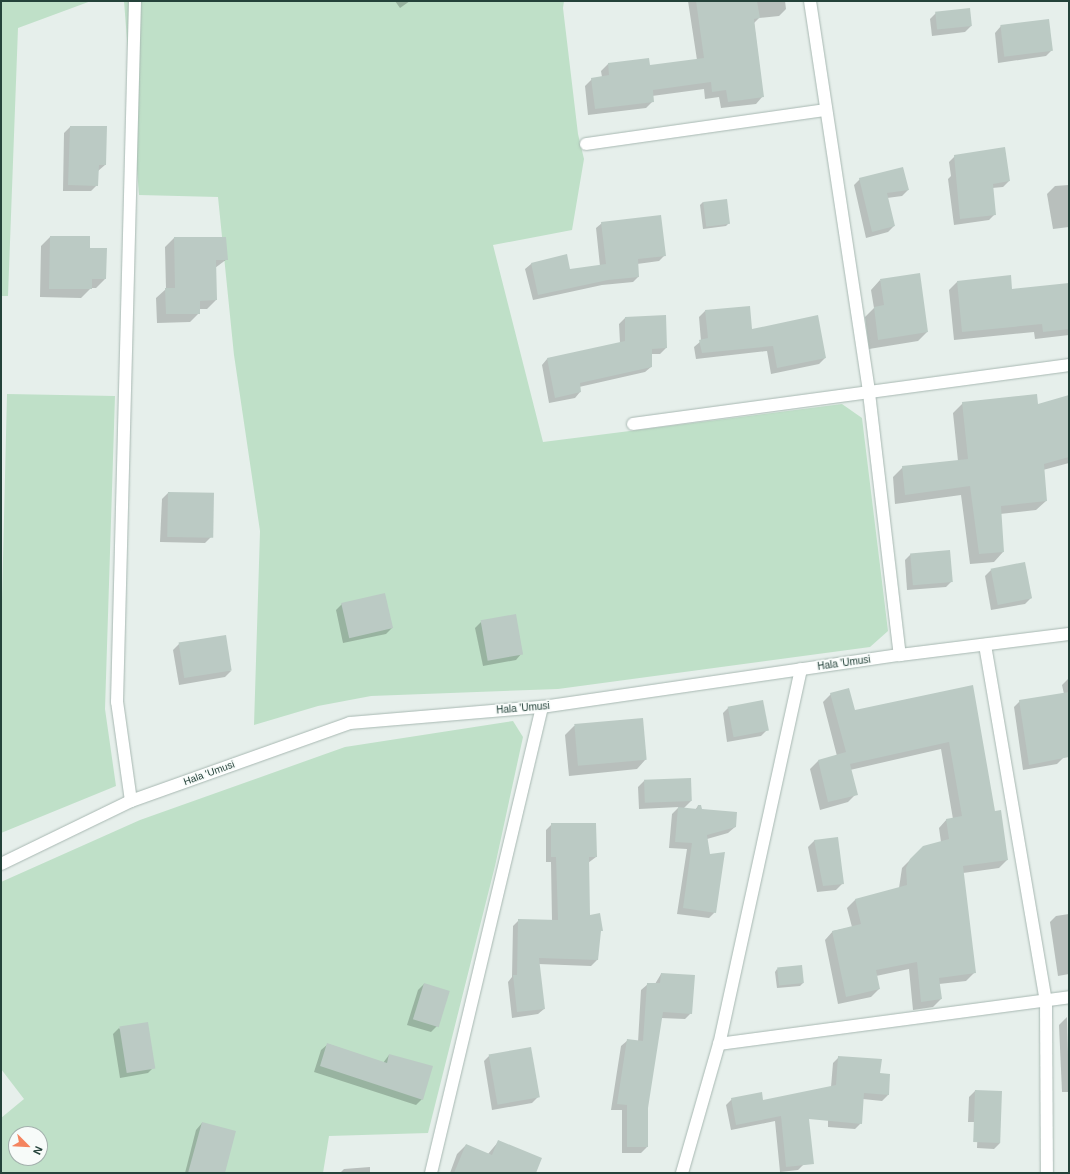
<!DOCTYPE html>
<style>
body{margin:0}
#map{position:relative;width:1070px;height:1174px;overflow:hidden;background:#e6efeb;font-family:Arial,sans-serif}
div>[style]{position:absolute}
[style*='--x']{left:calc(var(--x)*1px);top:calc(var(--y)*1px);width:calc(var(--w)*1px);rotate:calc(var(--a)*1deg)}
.green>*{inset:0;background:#bfe0c8}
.shadow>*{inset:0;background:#0003}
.building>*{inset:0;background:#bbcac4;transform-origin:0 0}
.roads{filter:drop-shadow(0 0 1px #a8b8b2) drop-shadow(0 0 1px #a8b8b2)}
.street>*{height:12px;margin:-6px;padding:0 6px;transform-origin:6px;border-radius:6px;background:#fff}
span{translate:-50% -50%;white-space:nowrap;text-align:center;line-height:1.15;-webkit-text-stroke:3px #f7fbf9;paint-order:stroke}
.street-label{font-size:10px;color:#24423a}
.frame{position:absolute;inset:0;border:2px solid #24423a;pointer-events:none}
.north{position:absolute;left:8px;top:1126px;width:40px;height:40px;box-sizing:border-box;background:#f7fbf9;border:1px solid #a3b1ad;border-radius:50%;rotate:114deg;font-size:11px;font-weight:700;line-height:16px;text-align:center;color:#24423a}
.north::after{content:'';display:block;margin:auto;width:14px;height:18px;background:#f4845f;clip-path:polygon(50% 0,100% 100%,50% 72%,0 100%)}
</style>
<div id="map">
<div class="green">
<div style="clip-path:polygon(1px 1px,91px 1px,18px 28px,8px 296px,1px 296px)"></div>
<div style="clip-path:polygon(124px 1px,564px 1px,563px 8px,578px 134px,584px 159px,572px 230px,493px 245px,543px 442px,842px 404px,862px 418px,888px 631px,870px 647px,558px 689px,371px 696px,318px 706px,254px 725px,260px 531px,234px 355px,218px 197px,139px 195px)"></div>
<div style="clip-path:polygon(7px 394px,115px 396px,105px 709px,116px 786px,1px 833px,1px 641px)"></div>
<div style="clip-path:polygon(evenodd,513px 721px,523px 737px,495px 866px,428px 1133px,329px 1136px,323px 1173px,1px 1173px,1px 1118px,24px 1099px,1px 1069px,1px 882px,140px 820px,345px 747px,513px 721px,16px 1134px,40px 1134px,40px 1158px,16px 1158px,16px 1134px)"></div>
</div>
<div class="shadow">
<div style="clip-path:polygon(395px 1px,410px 1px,400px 8px)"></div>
<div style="clip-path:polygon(688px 1px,785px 1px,786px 9px,779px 16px,759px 18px,754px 23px,763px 96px,756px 104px,721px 108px,719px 97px,705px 99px,704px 89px,652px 96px,653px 101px,646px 108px,588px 115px,585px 86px,592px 79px,602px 77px,601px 71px,608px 64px,648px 59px,649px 66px,697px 60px)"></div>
<div style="clip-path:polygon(936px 13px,971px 26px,965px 32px,932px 36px,930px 19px)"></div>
<div style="clip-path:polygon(1001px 26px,1052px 50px,1046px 56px,998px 63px,995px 33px)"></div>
<div style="clip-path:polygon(70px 127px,105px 165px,98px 171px,97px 185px,91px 191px,63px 191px,64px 133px)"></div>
<div style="clip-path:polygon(955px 156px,1009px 181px,1003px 187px,992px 188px,995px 214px,989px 220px,954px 225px,948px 179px,951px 176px,949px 162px)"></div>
<div style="clip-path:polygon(860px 179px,908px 190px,902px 196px,887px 198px,894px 226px,888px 232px,866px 238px,854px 185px)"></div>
<div style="clip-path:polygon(1069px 185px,1069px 227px,1053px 229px,1047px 194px,1055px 186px)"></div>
<div style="clip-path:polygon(703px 202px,729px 223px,726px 226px,703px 229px,700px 205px)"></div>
<div style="clip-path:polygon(602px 223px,664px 256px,659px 261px,637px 264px,638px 277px,633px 282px,602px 285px,533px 300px,525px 269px,531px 264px,566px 256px,569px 270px,600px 266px,596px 228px)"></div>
<div style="clip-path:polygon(50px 237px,89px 249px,105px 279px,96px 288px,91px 288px,81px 298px,40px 297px,41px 246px)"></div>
<div style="clip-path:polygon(174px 238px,227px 259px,215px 268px,216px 300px,207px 309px,199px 309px,199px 313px,190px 322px,157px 323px,156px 298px,166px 289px,165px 247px)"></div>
<div style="clip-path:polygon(1010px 276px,1011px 290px,1069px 285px,1069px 335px,1035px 339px,1034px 332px,954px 340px,949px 290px,957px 282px)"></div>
<div style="clip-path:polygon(880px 280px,927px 332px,918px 341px,869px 349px,865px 317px,874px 308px,871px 290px)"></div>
<div style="clip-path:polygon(705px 311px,751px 330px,825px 358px,819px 364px,771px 374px,767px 351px,696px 359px,694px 347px,701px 341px,699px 317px)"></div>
<div style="clip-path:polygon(665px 316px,666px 348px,660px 354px,651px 354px,651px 367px,645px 372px,579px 387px,580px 392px,575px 398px,549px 403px,542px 365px,547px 359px,620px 343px,619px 324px,625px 318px)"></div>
<div style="clip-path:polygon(1069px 396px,1069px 463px,1043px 470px,1046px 501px,1036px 510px,1000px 514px,1003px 552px,994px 562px,970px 564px,961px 495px,895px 504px,893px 477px,903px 467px,958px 461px,953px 413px,963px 403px,1037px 406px)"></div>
<div style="clip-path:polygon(168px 493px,213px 494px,211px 537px,205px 543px,160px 542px,162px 499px)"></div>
<div style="clip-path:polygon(911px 554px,952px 581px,946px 587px,907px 590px,905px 560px)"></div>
<div style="clip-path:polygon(991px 570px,1031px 598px,1025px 604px,991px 610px,985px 576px)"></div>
<div style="clip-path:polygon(342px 604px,392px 628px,386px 634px,343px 643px,336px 610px)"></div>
<div style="clip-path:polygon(481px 622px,522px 653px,516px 660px,483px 666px,475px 628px)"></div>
<div style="clip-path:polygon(179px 644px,231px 671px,225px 677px,179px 685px,173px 650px)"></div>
<div style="clip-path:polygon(1068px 679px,1069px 732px,1060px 734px,1063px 758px,1057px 764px,1023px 770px,1014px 707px,1020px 701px,1064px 694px,1062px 685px)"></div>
<div style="clip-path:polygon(972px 686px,994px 812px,1007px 860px,999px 868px,963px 873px,974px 973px,966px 981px,939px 984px,941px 999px,933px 1007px,913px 1010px,909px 969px,876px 976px,879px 989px,871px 997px,838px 1004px,825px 940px,833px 931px,852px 927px,847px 908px,855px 900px,899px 888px,902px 868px,910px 860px,941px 842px,939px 828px,947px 819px,953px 819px,941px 749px,850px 770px,856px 794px,848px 802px,820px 810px,810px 769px,818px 761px,837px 756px,823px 702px,831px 694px,854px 711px)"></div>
<div style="clip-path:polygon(729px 707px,767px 730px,761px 736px,727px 742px,723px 713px)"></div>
<div style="clip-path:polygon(642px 719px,646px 759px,637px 769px,569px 776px,565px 735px,574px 726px)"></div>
<div style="clip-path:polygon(644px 781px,691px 801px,683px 809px,695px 810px,698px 806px,701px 810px,735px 827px,728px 833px,707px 839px,715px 912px,709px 918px,677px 914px,687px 849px,669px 848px,672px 814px,679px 807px,639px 809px,638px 787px)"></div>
<div style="clip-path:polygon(552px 824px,596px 857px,588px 863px,589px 916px,602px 930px,599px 933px,597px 960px,591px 966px,538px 964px,544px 1009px,538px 1014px,512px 1018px,508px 982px,512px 977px,513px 926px,519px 920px,552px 921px,551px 862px,546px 862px,546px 830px)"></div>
<div style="clip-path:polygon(837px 839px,842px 884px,836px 890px,817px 892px,808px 847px,814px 841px)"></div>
<div style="clip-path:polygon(1069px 914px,1069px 974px,1058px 976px,1050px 922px,1056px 916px)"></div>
<div style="clip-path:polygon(777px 969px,803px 983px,800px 986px,777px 988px,775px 972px)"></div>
<div style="clip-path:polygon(661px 974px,691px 1013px,685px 1019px,661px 1018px,647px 1108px,647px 1147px,641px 1153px,622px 1153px,622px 1110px,611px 1110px,621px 1046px,628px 1040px,638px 1042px,641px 990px,648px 984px,655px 984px)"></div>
<div style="clip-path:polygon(424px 984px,437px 1026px,431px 1032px,407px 1025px,418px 990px)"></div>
<div style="clip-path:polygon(1067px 1017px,1069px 1092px,1062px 1092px,1059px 1025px)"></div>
<div style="clip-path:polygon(119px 1028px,154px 1067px,148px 1073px,120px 1078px,113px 1034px)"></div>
<div style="clip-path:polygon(328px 1044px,383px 1063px,389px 1055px,422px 1099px,416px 1105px,314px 1072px,321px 1050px)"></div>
<div style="clip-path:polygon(490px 1055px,538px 1097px,532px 1103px,492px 1110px,484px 1061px)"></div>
<div style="clip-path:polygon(839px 1057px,879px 1074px,889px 1075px,888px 1095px,882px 1101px,863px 1099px,861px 1123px,855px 1129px,828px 1127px,828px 1117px,805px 1117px,804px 1164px,798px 1170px,780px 1172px,775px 1121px,731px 1130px,726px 1105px,732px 1099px,763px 1101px,831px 1087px,833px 1063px)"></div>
<div style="clip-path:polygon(975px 1091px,1000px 1143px,994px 1149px,977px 1148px,978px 1122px,968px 1122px,969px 1097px)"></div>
<div style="clip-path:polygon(202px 1123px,224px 1173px,185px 1173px,196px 1130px)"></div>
<div style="clip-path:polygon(498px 1142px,535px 1173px,450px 1173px,457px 1154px,466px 1145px,488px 1154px)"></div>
<div style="clip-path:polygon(370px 1167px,370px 1173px,340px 1173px,344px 1169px)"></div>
</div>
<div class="building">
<div style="clip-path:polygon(696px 1px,757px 1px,760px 18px,754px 19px,764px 97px,728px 102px,726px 90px,712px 92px,711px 82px,653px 90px,654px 102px,595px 109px,591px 78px,609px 75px,608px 63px,649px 58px,650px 65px,704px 58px)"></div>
<div style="left:970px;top:8px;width:18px;height:35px;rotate:84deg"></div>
<div style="left:1049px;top:19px;width:32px;height:49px;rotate:83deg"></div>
<div style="clip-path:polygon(70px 126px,107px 126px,106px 165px,99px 165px,98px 186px,68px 185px)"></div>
<div style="clip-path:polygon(1005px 147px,1010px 181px,993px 184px,996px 215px,960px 219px,954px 155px)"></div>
<div style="clip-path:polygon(903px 167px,909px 190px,887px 193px,895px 226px,872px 232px,859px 178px)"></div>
<div style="left:727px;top:199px;width:25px;height:24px;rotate:83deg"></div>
<div style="clip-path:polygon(661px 215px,666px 256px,638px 259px,639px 277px,608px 280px,538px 295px,531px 263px,567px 254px,570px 269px,606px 264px,601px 222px)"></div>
<div style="clip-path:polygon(50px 236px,90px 236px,90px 248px,107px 248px,106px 279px,92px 279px,92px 289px,49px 289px)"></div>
<div style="clip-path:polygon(174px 237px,226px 237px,228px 260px,216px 260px,217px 300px,200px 301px,200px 314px,166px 314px,165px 288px,175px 288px)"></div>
<div style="clip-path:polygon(920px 273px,928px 332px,878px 340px,874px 307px,884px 305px,880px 279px)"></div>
<div style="clip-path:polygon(1011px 275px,1012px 289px,1069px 283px,1069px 329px,1043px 332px,1042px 324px,962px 332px,957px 281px)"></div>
<div style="clip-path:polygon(750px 306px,752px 329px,818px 315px,826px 358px,777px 368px,773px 346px,702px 353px,699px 340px,708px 338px,705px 310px)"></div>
<div style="clip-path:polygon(666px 315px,667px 348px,652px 349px,652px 367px,580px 383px,581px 392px,555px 398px,547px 358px,625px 341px,625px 317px)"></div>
<div style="clip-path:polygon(1037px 394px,1038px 404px,1069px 395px,1069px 457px,1044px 464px,1047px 501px,1001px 506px,1004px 552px,979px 554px,970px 486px,905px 495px,902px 466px,968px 459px,962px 402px)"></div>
<div style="left:168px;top:492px;width:46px;height:45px;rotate:1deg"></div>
<div style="left:950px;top:550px;width:32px;height:40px;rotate:85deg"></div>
<div style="left:1025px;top:562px;width:37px;height:35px;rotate:79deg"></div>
<div style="left:385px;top:593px;width:36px;height:45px;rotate:77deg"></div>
<div style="left:516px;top:614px;width:41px;height:36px;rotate:80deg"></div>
<div style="left:226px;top:635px;width:36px;height:48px;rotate:81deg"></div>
<div style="clip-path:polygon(973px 685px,995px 811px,1001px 810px,1008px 860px,963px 866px,976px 973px,939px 978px,942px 999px,921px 1002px,917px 962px,876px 970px,880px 989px,846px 997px,832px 931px,861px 924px,855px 899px,907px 885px,906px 868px,910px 859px,923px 846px,949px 839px,946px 819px,962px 816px,949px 742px,850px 764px,858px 795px,828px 802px,818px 760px,846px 752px,830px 693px,849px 688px,855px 710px)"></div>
<div style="clip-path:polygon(1069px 692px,1069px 757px,1029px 765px,1019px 700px)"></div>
<div style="left:763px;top:700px;width:31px;height:36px;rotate:79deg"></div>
<div style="left:643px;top:718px;width:42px;height:69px;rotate:85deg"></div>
<div style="left:691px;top:778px;width:23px;height:47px;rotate:88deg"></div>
<div style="clip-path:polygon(698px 805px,701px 805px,702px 809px,737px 812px,736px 827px,707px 835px,710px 854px,725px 852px,716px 913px,683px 908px,692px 843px,675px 842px,678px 807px,697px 809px)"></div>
<div style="clip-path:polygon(551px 823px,596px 823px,597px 857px,589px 857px,590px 915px,600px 913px,603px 931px,601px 931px,598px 960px,539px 958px,545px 1009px,517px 1012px,513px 975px,517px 975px,518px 919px,558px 920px,556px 857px,551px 857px)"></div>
<div style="clip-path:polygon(838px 837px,844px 884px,823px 886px,814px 840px)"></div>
<div style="left:802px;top:965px;width:18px;height:25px;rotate:84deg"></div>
<div style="clip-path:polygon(661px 973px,695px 975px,692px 1014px,663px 1012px,648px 1108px,648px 1147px,627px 1147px,627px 1105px,617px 1104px,627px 1039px,643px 1041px,647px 983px,660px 983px)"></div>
<div style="left:424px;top:983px;width:27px;height:38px;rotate:17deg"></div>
<div style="left:148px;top:1022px;width:47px;height:29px;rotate:81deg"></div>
<div style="clip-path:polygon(327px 1043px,387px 1063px,389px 1054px,433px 1066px,423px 1100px,320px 1066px)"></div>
<div style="left:531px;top:1047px;width:51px;height:43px;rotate:80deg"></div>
<div style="clip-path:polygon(838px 1056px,882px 1059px,880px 1073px,890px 1074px,889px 1095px,864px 1093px,862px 1124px,809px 1119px,814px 1164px,786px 1167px,781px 1116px,736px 1125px,731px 1098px,762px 1092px,763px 1100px,836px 1085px)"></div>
<div style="left:975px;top:1090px;width:27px;height:52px;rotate:2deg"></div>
<div style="clip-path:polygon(202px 1122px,236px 1131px,225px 1173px,188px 1173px)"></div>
<div style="clip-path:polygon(498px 1140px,542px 1158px,536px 1173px,454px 1173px,466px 1144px,492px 1155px)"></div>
</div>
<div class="roads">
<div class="street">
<div style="--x:810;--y:1;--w:396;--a:81.4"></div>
<div style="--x:869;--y:393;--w:264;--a:83.3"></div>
<div style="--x:586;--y:144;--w:240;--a:-8.1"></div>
<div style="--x:633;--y:424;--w:440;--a:-7.7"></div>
<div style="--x:985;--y:645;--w:360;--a:80.3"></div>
<div style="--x:1046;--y:1000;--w:173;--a:89.7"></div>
<div style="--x:801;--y:669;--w:384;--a:102.3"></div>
<div style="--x:719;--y:1044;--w:353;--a:-7.6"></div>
<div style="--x:131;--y:801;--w:100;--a:-98"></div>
<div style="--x:117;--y:702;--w:701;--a:-88.53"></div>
<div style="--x:1;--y:864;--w:144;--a:-25.9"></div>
<div style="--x:131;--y:801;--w:232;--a:-19.6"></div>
<div style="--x:350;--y:723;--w:193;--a:-4.8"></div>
<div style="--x:542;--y:707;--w:362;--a:-8.3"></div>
<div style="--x:900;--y:655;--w:170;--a:-7.1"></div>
<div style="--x:431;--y:1173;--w:479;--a:-76.6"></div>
<div style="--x:682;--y:1173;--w:134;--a:-74"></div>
</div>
</div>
<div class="street-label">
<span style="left:844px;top:663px;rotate:-8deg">Hala 'Umusi</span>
<span style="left:523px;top:708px;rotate:-5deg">Hala 'Umusi</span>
<span style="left:209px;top:773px;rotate:-20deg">Hala 'Umusi</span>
</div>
<div class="frame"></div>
<div class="north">N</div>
</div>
